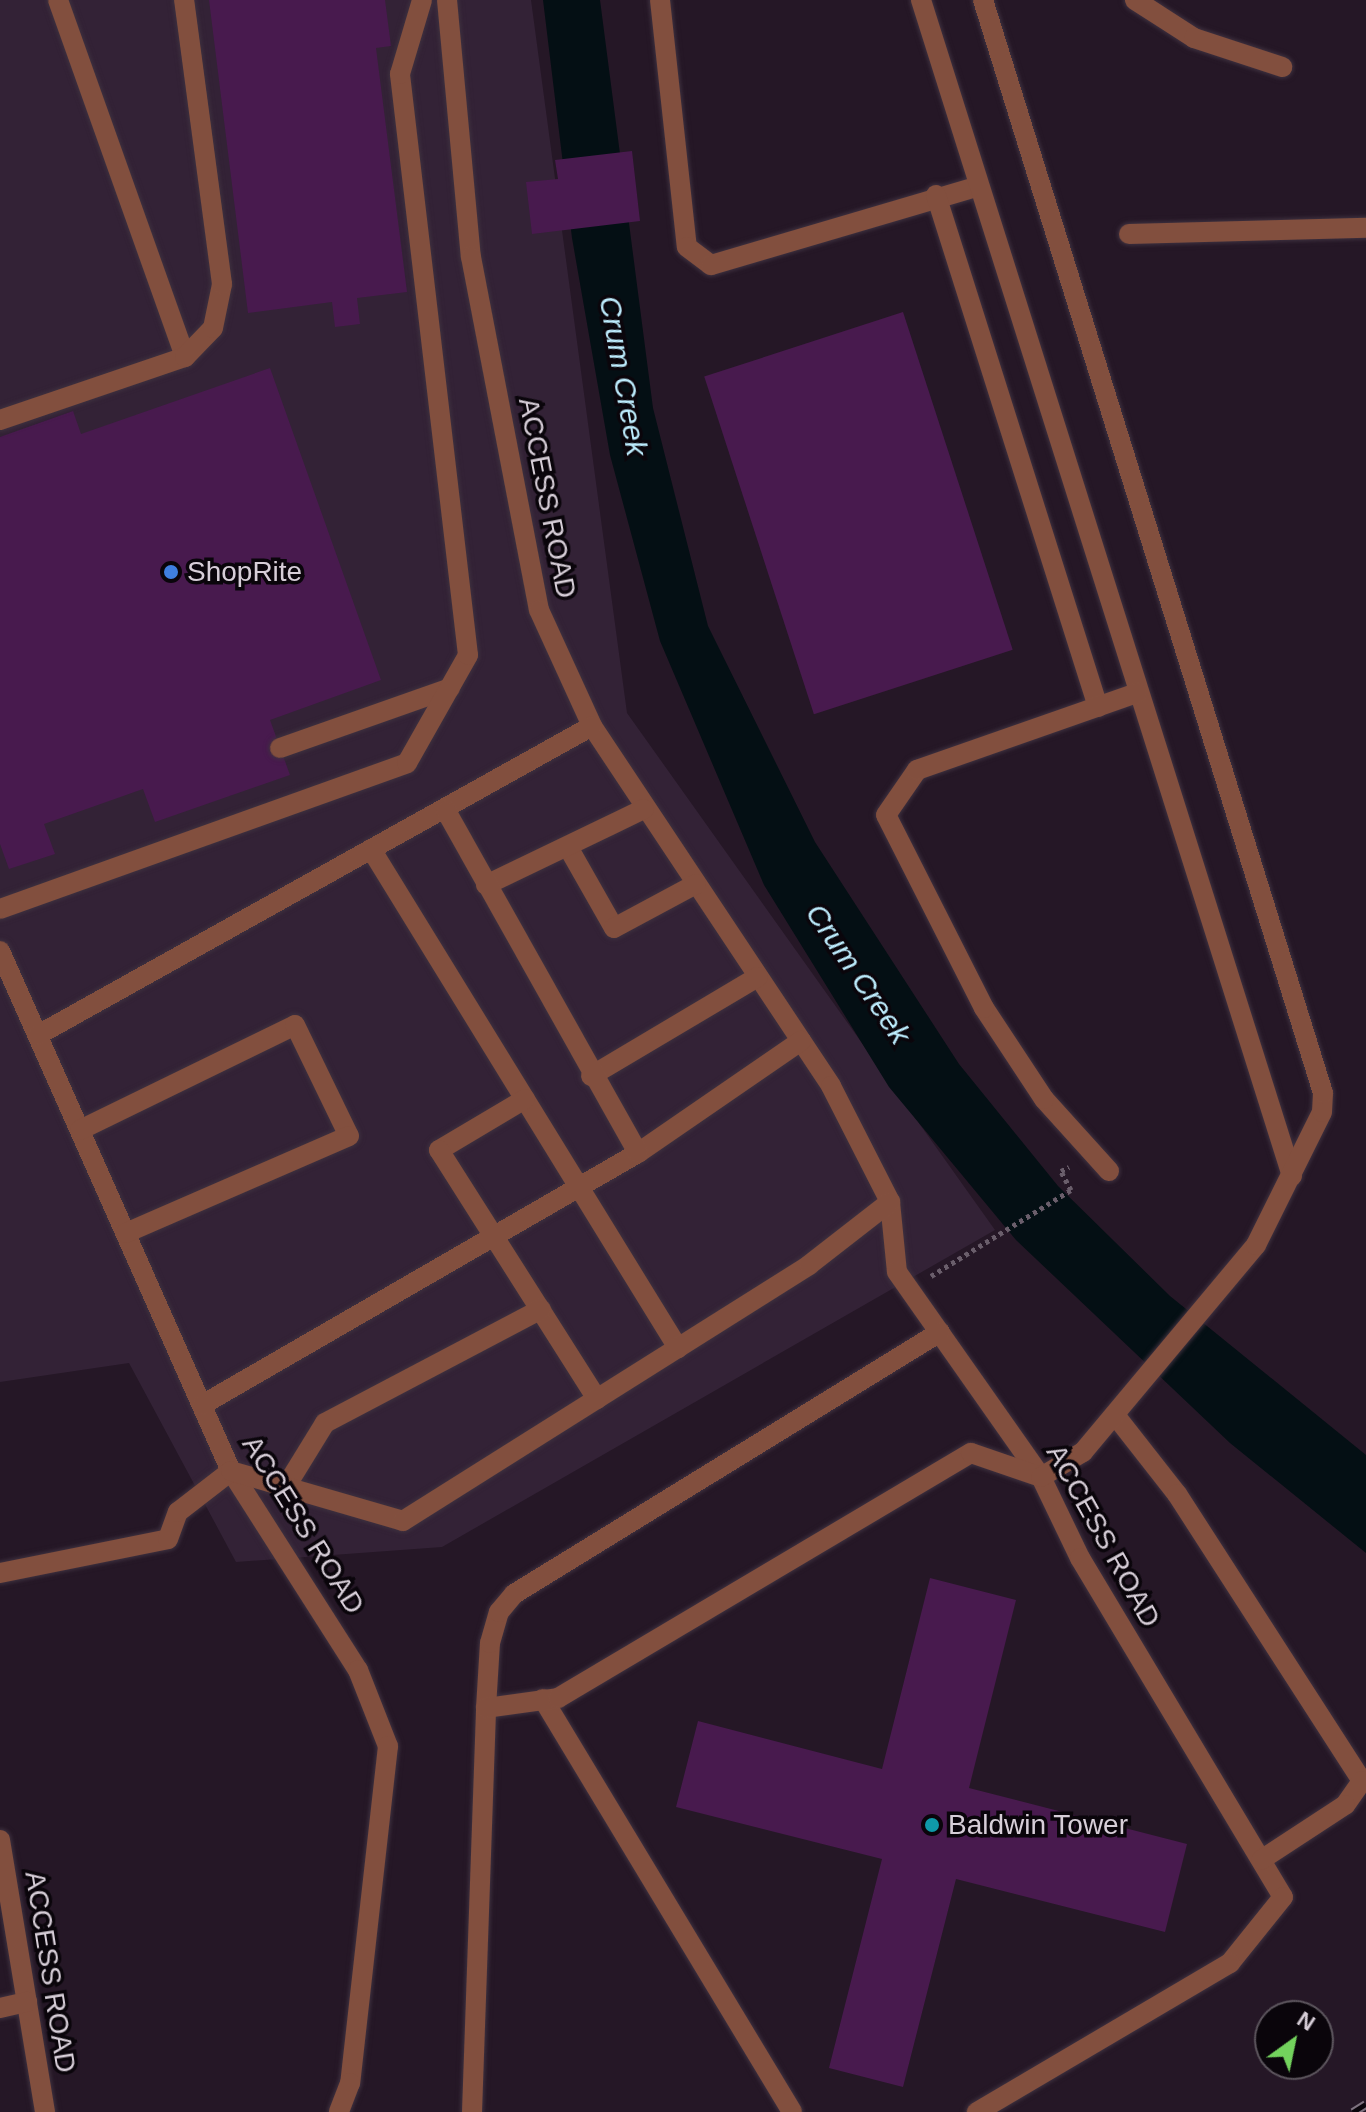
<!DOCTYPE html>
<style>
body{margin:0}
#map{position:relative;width:1366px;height:2112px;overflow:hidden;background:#251726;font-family:Helvetica,sans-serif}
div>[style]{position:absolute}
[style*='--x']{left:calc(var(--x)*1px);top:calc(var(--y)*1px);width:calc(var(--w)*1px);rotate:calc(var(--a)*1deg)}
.built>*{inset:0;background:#332236}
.water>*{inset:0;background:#040f14}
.building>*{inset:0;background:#481a4e;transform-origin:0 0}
.path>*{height:5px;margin-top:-2.5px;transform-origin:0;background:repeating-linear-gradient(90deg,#6a5e6b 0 4px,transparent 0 8px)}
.roads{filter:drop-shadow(0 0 2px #3e313f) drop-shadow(0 0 2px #3e313f)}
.minor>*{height:20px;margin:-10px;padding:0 10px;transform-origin:10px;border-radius:10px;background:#824f3e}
.rail>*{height:9px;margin-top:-4.5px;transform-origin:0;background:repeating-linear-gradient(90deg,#0a050b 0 18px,#7e727f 0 36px);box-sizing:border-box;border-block:2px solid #7e727f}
.dots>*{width:22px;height:22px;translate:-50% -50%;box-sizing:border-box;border:4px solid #0a050b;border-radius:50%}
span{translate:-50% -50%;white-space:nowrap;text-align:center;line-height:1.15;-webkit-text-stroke:7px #0a050b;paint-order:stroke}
.street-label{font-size:28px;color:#d7ced8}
.poi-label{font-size:28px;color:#d7ced8}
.left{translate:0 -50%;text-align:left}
.water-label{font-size:30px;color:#bdecfd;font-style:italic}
.north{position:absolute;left:1254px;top:2000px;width:80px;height:80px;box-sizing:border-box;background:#0a050b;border:2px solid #5c555d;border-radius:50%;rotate:33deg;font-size:22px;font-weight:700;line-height:32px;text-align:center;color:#d7ced8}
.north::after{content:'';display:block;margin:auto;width:28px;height:36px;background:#73d25d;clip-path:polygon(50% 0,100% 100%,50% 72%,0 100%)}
</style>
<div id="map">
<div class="built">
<div style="clip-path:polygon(0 0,531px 0,627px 713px,995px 1230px,442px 1547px,236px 1562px,129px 1363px,0 1382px)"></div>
</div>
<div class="water">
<div style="clip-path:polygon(543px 0,600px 0,653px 408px,708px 626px,815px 842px,959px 1064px,1058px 1186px,1170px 1296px,1366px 1455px,1366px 1553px,1230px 1443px,1016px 1240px,889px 1087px,764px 885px,660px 641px,610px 455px,572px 238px)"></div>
</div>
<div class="building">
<div style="clip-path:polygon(209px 0,385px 0,391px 46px,376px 48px,407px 292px,357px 298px,360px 324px,335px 327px,332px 302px,248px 313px)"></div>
<div style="clip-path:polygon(632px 151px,640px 221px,532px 234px,526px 182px,558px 179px,555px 160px)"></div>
<div style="left:903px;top:312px;width:355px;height:209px;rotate:72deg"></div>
<div style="clip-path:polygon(270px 368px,381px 680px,270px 720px,290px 775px,155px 822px,143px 789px,44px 824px,55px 854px,9px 869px,0 844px,0 437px,73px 411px,81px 434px)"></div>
<div style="clip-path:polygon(930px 1578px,1016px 1600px,969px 1788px,1187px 1844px,1165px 1932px,956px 1879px,903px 2087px,829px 2068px,882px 1859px,676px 1807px,698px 1721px,882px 1769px)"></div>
</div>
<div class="path">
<div style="--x:931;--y:1276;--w:164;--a:-31.6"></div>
<div style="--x:1071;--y:1190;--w:21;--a:-118"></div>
<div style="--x:1061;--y:1171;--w:9;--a:-27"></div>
</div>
<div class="roads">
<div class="minor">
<div style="--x:58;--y:0;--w:379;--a:70.4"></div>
<div style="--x:447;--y:0;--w:258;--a:84.7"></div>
<div style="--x:471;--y:257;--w:359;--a:79.1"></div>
<div style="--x:539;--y:610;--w:128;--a:65.4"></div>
<div style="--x:592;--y:726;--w:432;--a:56.4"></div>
<div style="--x:831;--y:1086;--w:130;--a:63"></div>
<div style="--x:890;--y:1202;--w:70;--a:84.3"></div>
<div style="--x:897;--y:1272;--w:251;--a:54.9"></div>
<div style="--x:1041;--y:1477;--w:90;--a:64.3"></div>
<div style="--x:1080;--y:1558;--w:395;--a:59.1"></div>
<div style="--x:1283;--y:1897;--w:85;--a:128.8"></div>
<div style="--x:1230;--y:1963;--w:294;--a:149.5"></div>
<div style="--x:660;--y:0;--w:248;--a:83.8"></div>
<div style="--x:687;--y:247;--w:30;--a:37"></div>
<div style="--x:711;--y:265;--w:279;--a:-16.4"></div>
<div style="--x:921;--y:0;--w:1233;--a:72.49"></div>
<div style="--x:1135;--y:0;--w:70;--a:32.8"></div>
<div style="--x:1194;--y:38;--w:93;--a:18.2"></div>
<div style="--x:936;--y:195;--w:537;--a:72.44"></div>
<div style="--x:1129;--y:234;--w:237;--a:-1.5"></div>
<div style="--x:0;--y:420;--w:195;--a:-18.8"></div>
<div style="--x:185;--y:357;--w:40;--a:-46"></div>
<div style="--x:213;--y:328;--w:45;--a:-78.4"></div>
<div style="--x:222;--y:284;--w:287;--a:-97.6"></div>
<div style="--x:280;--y:748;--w:180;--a:-19.4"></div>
<div style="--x:568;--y:847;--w:93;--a:60.4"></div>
<div style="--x:614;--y:928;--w:93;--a:-28.2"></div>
<div style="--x:371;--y:849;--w:586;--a:58.4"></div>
<div style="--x:486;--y:885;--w:175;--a:-25.7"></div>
<div style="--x:0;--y:909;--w:432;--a:-19.7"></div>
<div style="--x:407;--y:763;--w:124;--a:-60.5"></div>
<div style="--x:468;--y:655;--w:585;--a:-96.68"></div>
<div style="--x:400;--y:74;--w:77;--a:-73.4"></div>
<div style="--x:0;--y:951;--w:569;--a:66.05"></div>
<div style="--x:231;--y:1471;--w:236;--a:57.5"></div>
<div style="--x:358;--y:1670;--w:82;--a:68.5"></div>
<div style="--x:388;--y:1746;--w:339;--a:96.4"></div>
<div style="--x:350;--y:2083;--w:31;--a:111"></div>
<div style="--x:38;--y:1035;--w:634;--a:-29.15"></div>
<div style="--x:591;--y:1076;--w:194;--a:-30.7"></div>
<div style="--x:525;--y:1099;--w:100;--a:149.3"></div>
<div style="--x:439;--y:1150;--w:295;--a:57.6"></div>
<div style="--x:80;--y:1130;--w:239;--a:-26"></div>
<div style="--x:295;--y:1025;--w:123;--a:64.1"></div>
<div style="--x:349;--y:1136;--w:243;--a:156.5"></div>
<div style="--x:638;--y:1153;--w:198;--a:-34.5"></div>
<div style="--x:1109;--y:1171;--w:97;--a:-132.1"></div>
<div style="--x:1044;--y:1099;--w:109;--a:-123.4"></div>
<div style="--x:984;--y:1008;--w:216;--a:-116.9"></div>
<div style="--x:886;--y:815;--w:55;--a:-55.4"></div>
<div style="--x:917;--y:770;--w:233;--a:-19.3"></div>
<div style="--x:202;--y:1405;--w:504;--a:-30.03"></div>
<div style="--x:638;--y:1153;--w:392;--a:-119.3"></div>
<div style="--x:1115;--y:1415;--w:100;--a:51.9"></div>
<div style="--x:1177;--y:1494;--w:341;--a:57.2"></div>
<div style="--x:1362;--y:1781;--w:29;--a:125"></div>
<div style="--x:1345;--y:1805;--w:100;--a:146.8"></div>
<div style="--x:285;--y:1488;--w:76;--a:-58.4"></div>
<div style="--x:325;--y:1423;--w:244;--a:-27.8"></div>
<div style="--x:0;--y:1573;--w:171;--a:-11.4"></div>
<div style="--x:168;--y:1539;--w:29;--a:-70"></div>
<div style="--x:178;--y:1512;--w:67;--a:-37.7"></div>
<div style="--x:231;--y:1471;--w:179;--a:16.2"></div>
<div style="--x:403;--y:1521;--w:480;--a:-32.2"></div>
<div style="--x:809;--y:1265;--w:103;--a:-37.9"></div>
<div style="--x:543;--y:1699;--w:482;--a:58.9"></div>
<div style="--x:486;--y:1708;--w:65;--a:-86.5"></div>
<div style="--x:490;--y:1643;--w:32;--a:-74"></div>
<div style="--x:499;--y:1612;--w:23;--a:-50"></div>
<div style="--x:514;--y:1594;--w:500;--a:-31.59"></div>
<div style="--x:0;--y:1840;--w:276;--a:80.6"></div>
<div style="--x:0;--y:2008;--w:28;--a:-13"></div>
<div style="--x:472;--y:2112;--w:404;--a:-88"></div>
<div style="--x:486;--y:1708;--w:73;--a:-7.9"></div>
<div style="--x:558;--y:1698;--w:480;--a:-30.7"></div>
<div style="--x:971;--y:1453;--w:74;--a:18.9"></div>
<div style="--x:1041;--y:1477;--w:49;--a:-30.8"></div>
<div style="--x:1083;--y:1452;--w:270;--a:-50.1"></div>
<div style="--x:1256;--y:1245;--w:148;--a:-63.6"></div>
<div style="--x:1322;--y:1112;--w:19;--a:-87"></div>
<div style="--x:1323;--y:1093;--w:1145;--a:-107.28"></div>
</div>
</div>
<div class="rail">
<div style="--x:1353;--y:2112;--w:15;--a:-32"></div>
</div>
<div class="dots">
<div style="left:171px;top:572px;background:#3f7fe0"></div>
<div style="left:932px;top:1825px;background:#0f9aa8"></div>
</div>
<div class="street-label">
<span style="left:547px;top:498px;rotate:79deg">ACCESS ROAD</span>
<span style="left:303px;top:1525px;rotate:58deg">ACCESS ROAD</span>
<span style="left:1103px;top:1536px;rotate:61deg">ACCESS ROAD</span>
<span style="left:50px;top:1972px;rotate:81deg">ACCESS ROAD</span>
</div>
<div class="poi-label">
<span class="left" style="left:187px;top:572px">ShopRite</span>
<span class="left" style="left:948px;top:1825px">Baldwin Tower</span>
</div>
<div class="water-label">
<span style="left:623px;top:376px;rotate:80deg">Crum Creek</span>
<span style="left:858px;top:974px;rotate:56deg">Crum Creek</span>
</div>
<div class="north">N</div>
</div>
